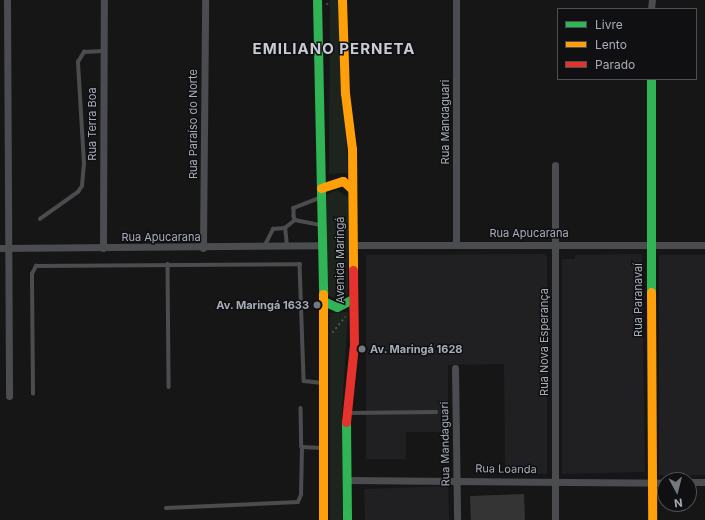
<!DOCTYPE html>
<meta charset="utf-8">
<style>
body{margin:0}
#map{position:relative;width:705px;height:520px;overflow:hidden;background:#161616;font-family:Inter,sans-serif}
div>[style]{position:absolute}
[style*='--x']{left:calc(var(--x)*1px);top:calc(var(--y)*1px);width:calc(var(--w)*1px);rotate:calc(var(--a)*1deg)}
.built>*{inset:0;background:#202022;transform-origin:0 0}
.green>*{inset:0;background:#1c241d}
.building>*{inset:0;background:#343435;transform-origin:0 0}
.path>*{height:1.5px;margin-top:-0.75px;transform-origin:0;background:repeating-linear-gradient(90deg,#4c4e51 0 2px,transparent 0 5px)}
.lane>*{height:3.5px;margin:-1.75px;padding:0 1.75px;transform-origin:1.75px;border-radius:1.75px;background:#4a4c4f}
.street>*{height:7px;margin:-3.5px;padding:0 3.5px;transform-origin:3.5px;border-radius:3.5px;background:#4a4c4f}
.fast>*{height:9px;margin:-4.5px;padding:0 4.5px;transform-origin:4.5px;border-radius:4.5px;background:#30b455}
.slow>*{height:9px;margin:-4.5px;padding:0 4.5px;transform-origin:4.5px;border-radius:4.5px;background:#ff9f0a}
.jam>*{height:9px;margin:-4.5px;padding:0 4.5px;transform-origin:4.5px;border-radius:4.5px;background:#e5322d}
.dots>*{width:11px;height:11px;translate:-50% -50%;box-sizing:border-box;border:2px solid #101012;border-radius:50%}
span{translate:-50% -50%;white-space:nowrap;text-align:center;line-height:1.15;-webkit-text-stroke:3px #101012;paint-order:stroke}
.street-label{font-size:11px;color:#a7adb8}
.poi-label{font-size:11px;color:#a7adb8;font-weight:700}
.right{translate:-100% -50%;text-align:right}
.left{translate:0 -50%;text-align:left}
.district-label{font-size:15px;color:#c8ccd4;font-weight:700;letter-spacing:1px}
.legend{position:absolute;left:557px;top:8px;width:140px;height:72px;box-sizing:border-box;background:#101012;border:1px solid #4c4f54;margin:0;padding:5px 7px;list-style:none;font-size:12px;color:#a7adb8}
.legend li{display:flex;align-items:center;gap:8px;height:20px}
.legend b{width:20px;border:1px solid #4c4f54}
.north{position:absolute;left:657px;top:472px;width:40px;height:40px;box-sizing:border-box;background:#101012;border:1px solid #4c4f54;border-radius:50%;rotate:173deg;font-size:11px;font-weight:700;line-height:16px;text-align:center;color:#a7adb8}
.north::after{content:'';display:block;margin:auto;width:14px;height:18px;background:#74787f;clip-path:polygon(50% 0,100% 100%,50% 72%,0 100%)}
</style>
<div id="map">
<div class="built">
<div style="clip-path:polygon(544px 254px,547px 257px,547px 474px,505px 474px,504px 364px,448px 365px,448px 432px,406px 432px,406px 459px,366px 459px,366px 255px)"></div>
<div style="clip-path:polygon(642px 254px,645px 472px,562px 474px,562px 259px,575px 259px,575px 255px)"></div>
<div style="left:659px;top:255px;width:46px;height:220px"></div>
<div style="left:448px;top:486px;width:34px;height:84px;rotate:88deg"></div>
</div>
<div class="green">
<div style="clip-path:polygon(330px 0,338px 0,348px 173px,329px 174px)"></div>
<div style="clip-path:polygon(337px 190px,348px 197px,348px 294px,337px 299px,327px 295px,327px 195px)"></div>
<div style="clip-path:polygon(348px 312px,342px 413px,342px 520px,330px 520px,330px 313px)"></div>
</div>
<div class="building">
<div style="left:524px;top:494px;width:26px;height:54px;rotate:88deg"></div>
</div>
<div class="path">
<div style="--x:327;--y:5;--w:5;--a:-90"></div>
<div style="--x:332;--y:333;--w:21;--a:-51"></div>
</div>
<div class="lane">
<div style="--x:318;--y:199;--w:26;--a:159"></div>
<div style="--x:294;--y:208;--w:8;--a:90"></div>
<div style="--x:294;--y:216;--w:4;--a:76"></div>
<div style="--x:295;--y:220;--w:25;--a:11"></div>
<div style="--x:40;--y:219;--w:47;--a:-35.4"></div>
<div style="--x:78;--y:192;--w:7;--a:-56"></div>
<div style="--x:82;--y:186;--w:22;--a:-85"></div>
<div style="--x:84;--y:164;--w:102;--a:-93.4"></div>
<div style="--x:78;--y:62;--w:12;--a:-59"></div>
<div style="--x:84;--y:52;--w:19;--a:-3"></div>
<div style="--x:265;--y:245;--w:18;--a:-63"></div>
<div style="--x:273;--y:229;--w:12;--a:-5"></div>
<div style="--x:287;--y:246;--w:18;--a:-96"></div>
<div style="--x:285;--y:228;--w:13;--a:-39"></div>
<div style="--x:168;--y:264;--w:123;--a:89.5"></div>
<div style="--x:33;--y:394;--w:120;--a:-90.5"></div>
<div style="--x:32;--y:274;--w:9;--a:-63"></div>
<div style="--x:36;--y:266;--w:264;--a:-0.4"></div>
<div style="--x:300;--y:264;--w:117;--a:88"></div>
<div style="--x:304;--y:381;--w:18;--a:6"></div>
<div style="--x:301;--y:408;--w:39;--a:89"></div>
<div style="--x:347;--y:413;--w:89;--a:-0.6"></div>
<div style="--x:166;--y:508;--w:132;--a:-2.6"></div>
<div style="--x:298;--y:502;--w:8;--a:-67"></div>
<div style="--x:301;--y:495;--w:48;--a:-88.8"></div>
<div style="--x:302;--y:447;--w:20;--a:3"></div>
</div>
<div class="street">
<div style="--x:7;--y:0;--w:396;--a:89.7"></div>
<div style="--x:651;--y:9;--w:9;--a:-84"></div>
<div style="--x:456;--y:244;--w:244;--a:-90"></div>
<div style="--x:352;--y:245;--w:353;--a:0"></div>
<div style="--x:0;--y:248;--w:321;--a:-0.5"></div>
<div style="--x:103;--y:248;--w:248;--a:-89.8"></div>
<div style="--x:203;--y:248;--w:248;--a:-89.5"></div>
<div style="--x:455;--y:368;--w:152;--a:89.2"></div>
<div style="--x:347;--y:480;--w:318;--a:0.5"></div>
<div style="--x:689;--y:482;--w:16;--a:0"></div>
<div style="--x:555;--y:520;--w:355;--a:-90"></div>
</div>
<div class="fast">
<div style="--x:317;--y:0;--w:294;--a:88.8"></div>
<div style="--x:651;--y:79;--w:213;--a:90"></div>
<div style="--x:323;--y:301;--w:15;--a:23"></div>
<div style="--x:337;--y:307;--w:18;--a:-27"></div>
<div style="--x:346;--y:422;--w:98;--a:89.4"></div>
</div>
<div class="slow">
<div style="--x:342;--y:0;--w:93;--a:88.2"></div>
<div style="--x:345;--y:93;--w:56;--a:82.9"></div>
<div style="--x:352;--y:149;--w:121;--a:89.5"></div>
<div style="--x:321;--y:188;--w:23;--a:-18"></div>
<div style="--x:343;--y:181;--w:12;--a:42"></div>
<div style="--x:651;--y:292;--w:228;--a:89.7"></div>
<div style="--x:323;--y:294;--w:226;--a:90"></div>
</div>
<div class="jam">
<div style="--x:346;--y:422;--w:77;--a:-84.1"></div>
<div style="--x:354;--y:345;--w:75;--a:-90.8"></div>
</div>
<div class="dots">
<div style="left:317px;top:305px;background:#74787f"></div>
<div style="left:362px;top:349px;background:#74787f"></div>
</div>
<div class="street-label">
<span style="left:445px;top:122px;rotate:-90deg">Rua Mandaguari</span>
<span style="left:92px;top:124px;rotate:-90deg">Rua Terra Boa</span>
<span style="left:193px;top:124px;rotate:-90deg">Rua Paraíso do Norte</span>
<span style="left:529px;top:233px">Rua Apucarana</span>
<span style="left:161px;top:237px">Rua Apucarana</span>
<span style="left:340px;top:260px;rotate:-90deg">Avenida Maringá</span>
<span style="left:638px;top:300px;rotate:-90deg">Rua Paranavaí</span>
<span style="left:544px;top:342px;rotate:-90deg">Rua Nova Esperança</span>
<span style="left:445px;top:444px;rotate:-91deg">Rua Mandaguari</span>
<span style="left:506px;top:469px;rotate:1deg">Rua Loanda</span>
</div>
<div class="poi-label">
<span class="right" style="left:309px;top:305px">Av. Maringá 1633</span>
<span class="left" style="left:370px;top:349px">Av. Maringá 1628</span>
</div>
<div class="district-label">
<span style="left:334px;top:49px">EMILIANO PERNETA</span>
</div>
<ul class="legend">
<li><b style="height:5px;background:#30b455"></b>Livre</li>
<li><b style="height:5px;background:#ff9f0a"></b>Lento</li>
<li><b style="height:5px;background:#e5322d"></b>Parado</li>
</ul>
<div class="north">N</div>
</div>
